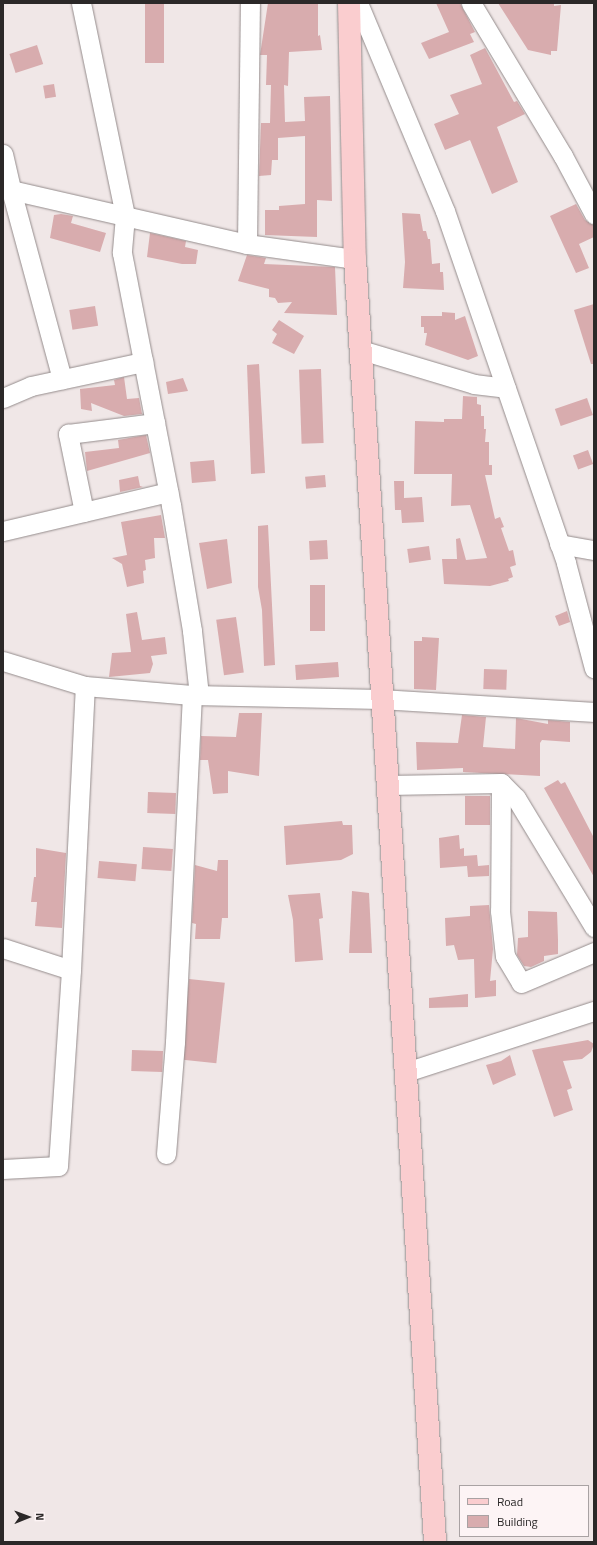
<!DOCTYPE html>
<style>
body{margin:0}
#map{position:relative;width:597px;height:1545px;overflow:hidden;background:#f0e7e7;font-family:"Titillium Web",sans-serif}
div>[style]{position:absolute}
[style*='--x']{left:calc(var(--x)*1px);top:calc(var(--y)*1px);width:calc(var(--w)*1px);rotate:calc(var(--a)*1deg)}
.building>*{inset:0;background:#d8acae;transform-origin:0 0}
.roads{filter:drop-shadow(0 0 1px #948c8c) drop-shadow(0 0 1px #948c8c)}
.minor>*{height:19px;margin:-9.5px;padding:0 9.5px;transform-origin:9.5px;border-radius:9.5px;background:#fff}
.major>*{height:22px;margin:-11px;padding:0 11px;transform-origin:11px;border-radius:11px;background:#facdcf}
span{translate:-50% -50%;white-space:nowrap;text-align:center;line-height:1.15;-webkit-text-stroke:3px #fdf4f5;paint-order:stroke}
.frame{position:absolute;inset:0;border:4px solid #2b2828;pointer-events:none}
.legend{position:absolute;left:459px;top:1485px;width:130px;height:52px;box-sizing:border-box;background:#fdf4f5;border:1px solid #a9a2a3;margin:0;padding:5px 7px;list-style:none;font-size:12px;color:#2b2828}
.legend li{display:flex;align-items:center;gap:8px;height:20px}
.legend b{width:20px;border:1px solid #a9a2a3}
.north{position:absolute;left:8px;top:1497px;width:40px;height:40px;-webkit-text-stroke:3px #fdf4f5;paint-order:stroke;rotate:89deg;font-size:11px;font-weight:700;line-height:16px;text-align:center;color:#2b2828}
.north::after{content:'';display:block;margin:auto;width:14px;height:18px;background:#2b2828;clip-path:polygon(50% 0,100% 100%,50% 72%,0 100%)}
</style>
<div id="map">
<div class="building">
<div style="left:145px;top:3px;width:19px;height:60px"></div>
<div style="clip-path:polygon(268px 3px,318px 3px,318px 36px,320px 35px,322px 50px,289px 52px,288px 86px,284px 85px,285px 122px,305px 121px,304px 97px,330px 96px,332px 201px,317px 200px,317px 237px,265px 235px,265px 210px,279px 210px,279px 206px,305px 204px,305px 136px,278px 138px,278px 160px,272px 160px,271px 175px,259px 176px,261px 123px,270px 123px,271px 85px,266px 85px,267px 55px,260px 55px)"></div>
<div style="clip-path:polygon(436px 3px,460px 3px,475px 32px,470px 34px,474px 42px,429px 59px,421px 43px,449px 32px)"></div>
<div style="clip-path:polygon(498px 3px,554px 3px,554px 6px,561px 5px,557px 51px,551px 51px,551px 55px,528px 50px)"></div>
<div style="left:37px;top:45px;width:20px;height:29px;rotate:72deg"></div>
<div style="clip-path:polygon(485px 48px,514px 102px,517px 101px,525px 114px,497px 127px,518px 182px,492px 194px,470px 140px,445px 150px,434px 124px,459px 114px,450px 95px,482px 84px,470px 55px)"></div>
<div style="left:54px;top:84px;width:13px;height:11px;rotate:81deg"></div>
<div style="clip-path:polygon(576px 204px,585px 220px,594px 225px,594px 237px,579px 244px,589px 268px,576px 273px,550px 216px)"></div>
<div style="clip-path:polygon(402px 213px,420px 214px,423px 231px,426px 231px,428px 239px,430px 239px,432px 264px,440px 263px,440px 272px,443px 272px,444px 290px,403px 288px,405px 262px)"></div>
<div style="clip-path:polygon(61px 214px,73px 216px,71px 223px,106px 233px,100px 252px,50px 238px,54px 215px)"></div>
<div style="clip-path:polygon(150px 233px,186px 241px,185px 247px,198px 250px,196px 264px,182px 264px,147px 257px)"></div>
<div style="clip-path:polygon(247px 255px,266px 258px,264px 264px,335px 267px,337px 315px,284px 313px,292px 302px,278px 303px,275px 298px,269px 297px,269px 289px,238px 281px)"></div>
<div style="clip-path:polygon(594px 304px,594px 364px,591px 364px,574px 310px)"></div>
<div style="left:95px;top:306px;width:20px;height:26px;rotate:81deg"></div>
<div style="clip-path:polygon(442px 312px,455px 313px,455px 320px,465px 316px,478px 356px,468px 360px,425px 345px,427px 333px,424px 333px,424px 327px,421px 327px,421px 316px,442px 316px)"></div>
<div style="clip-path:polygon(279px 320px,304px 336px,294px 354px,272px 343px,277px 334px,272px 330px)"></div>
<div style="clip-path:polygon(259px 364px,265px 473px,251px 474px,247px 365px)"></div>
<div style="left:321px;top:369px;width:74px;height:22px;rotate:88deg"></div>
<div style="clip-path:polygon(124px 377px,127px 399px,139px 398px,142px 414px,124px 416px,91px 403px,92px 411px,81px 409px,80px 389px,115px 385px,114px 380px)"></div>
<div style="clip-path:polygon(183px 378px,188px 391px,168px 394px,166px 382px)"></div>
<div style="clip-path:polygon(463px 396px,477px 397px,477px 404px,481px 405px,481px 416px,484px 416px,484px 429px,486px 429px,485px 442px,489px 442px,489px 465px,492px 465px,492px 475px,485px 475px,495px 519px,500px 517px,504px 527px,501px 528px,509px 551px,513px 550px,516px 565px,510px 567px,513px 577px,508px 579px,509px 581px,490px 586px,444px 584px,442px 559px,457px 559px,456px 539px,460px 538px,466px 560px,487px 558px,470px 505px,451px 506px,452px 474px,414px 474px,415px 421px,444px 422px,444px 419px,462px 419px)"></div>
<div style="left:587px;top:398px;width:18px;height:34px;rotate:71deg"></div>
<div style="clip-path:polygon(146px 435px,150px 453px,87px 471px,85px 452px,119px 448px,118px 440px)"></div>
<div style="left:588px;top:450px;width:15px;height:16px;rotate:70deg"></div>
<div style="left:214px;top:460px;width:21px;height:24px;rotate:85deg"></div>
<div style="left:325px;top:475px;width:12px;height:20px;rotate:85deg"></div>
<div style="clip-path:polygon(138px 476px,140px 486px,143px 487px,120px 492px,119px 480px)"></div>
<div style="clip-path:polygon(394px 481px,404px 481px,404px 498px,422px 497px,424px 522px,402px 523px,401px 510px,395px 510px)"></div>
<div style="clip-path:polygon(161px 515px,165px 538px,154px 538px,155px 558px,145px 560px,146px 570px,143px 571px,144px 583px,127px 587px,122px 564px,112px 558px,127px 555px,121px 522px)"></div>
<div style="clip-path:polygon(268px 525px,275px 665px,264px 666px,262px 610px,258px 587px,258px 526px)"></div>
<div style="clip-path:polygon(227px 539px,232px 583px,207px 589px,199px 543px)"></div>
<div style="left:327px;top:540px;width:19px;height:18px;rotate:87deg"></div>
<div style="left:429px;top:546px;width:14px;height:22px;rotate:82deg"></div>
<div style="left:310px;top:585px;width:15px;height:46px"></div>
<div style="clip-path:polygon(567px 611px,570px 622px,559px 626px,555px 616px)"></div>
<div style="clip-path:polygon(137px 612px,142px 640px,165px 637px,167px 654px,151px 656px,153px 664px,150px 673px,109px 677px,112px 653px,131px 652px,126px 614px)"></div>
<div style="left:236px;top:617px;width:56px;height:20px;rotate:82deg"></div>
<div style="clip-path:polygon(422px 637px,439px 638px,436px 690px,414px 689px,414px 641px,422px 641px)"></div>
<div style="left:338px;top:662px;width:15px;height:43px;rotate:86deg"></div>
<div style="left:484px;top:669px;width:23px;height:20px;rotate:2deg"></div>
<div style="clip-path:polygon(239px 713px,262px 713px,259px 776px,228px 771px,228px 793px,213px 794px,208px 760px,200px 760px,201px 736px,236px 737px)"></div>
<div style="clip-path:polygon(462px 715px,486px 717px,483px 747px,515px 749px,516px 718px,548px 724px,548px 720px,570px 722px,570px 742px,542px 740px,540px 743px,540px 776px,463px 772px,463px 768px,417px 770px,416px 742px,458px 743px)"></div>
<div style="clip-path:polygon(558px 780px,561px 784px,565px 782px,594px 838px,594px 877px,544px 788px)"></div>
<div style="left:148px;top:792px;width:28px;height:21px;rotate:2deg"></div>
<div style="left:490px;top:796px;width:29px;height:25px;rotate:90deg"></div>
<div style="clip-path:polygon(342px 821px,343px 825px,352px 825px,353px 854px,341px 860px,286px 865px,284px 826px)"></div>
<div style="clip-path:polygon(459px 835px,460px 849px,464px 848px,464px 856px,477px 855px,478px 866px,489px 865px,489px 876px,468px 877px,467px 866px,440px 868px,439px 838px)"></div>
<div style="left:143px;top:847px;width:30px;height:22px;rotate:4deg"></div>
<div style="clip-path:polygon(36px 848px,66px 853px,62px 928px,35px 926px,37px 902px,31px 902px,34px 877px,36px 877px)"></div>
<div style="clip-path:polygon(218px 860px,228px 860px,228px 918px,222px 918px,220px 939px,195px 939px,196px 924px,192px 923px,195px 865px,217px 871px)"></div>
<div style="left:99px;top:861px;width:38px;height:17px;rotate:5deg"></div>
<div style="clip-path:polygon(352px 891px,369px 893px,372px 953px,349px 953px)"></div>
<div style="clip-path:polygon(320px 893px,323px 918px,319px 919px,323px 960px,295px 962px,293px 920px,288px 895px)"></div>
<div style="clip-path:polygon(489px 905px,493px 949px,490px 981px,496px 980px,496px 996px,475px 998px,474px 959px,458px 960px,454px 945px,446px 946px,445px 918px,470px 916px,470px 906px)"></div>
<div style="clip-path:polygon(528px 911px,557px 912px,558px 940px,558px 954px,544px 956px,544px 961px,531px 967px,524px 966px,517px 955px,518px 938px,528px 937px)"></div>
<div style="left:189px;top:979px;width:36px;height:81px;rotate:6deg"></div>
<div style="clip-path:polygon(468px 994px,468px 1007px,429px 1008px,429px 998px)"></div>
<div style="clip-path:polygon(588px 1040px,594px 1044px,591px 1052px,582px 1059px,563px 1061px,572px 1088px,567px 1090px,573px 1110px,554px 1117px,532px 1050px)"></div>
<div style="left:132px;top:1050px;width:31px;height:21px;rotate:2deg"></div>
<div style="clip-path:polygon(510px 1055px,516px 1075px,493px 1085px,486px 1065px,501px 1061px)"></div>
</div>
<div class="roads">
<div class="minor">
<div style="--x:81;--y:3;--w:217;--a:78.3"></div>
<div style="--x:125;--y:216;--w:37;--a:95"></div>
<div style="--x:122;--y:253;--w:257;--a:79"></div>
<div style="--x:171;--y:505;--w:128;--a:80.5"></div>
<div style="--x:192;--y:631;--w:64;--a:83.8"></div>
<div style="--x:358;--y:3;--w:225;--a:67.3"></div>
<div style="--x:445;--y:211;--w:372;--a:71"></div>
<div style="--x:566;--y:563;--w:109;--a:75.1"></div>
<div style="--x:471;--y:3;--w:179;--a:59"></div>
<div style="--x:563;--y:156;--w:66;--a:61.9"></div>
<div style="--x:3;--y:154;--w:37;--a:77"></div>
<div style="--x:11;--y:190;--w:242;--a:12.9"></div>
<div style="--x:247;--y:244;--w:109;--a:7.9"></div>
<div style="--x:11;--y:190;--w:196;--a:74.9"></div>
<div style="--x:247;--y:244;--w:241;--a:-89.3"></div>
<div style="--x:361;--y:350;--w:118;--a:16.7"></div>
<div style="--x:474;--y:384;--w:32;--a:7"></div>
<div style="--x:3;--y:398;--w:30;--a:-23"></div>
<div style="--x:31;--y:386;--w:115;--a:-12.1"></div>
<div style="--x:84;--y:512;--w:80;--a:-101.6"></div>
<div style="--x:68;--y:434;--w:88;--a:-7.2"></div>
<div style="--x:3;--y:531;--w:170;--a:-13.3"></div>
<div style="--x:559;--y:544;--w:36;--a:10"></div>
<div style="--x:3;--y:661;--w:86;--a:17"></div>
<div style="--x:85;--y:686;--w:107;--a:4.8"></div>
<div style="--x:192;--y:695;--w:189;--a:1.2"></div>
<div style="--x:381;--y:699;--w:213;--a:3.5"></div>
<div style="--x:501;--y:783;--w:128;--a:90.4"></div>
<div style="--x:500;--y:911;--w:45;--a:83.7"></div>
<div style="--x:505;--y:956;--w:31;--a:59"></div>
<div style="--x:521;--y:983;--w:79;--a:-23"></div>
<div style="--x:388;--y:785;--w:113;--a:-1"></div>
<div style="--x:501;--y:783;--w:21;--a:45"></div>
<div style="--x:516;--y:798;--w:151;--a:58.8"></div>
<div style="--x:3;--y:948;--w:71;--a:17.9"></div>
<div style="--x:406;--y:1072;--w:198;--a:-18"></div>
<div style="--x:166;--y:1154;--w:112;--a:-85.4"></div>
<div style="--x:175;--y:1042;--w:347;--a:-87.2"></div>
<div style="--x:3;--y:1169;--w:55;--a:-3.1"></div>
<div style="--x:58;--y:1166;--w:196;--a:-86.2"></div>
<div style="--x:71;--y:970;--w:284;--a:-87.2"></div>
</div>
<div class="major">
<div style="--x:349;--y:3;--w:256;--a:88.7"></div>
<div style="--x:355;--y:259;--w:1285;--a:86.43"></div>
</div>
</div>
<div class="frame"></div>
<ul class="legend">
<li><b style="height:5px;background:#facdcf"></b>Road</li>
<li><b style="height:11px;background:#d8acae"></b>Building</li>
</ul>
<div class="north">N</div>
</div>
